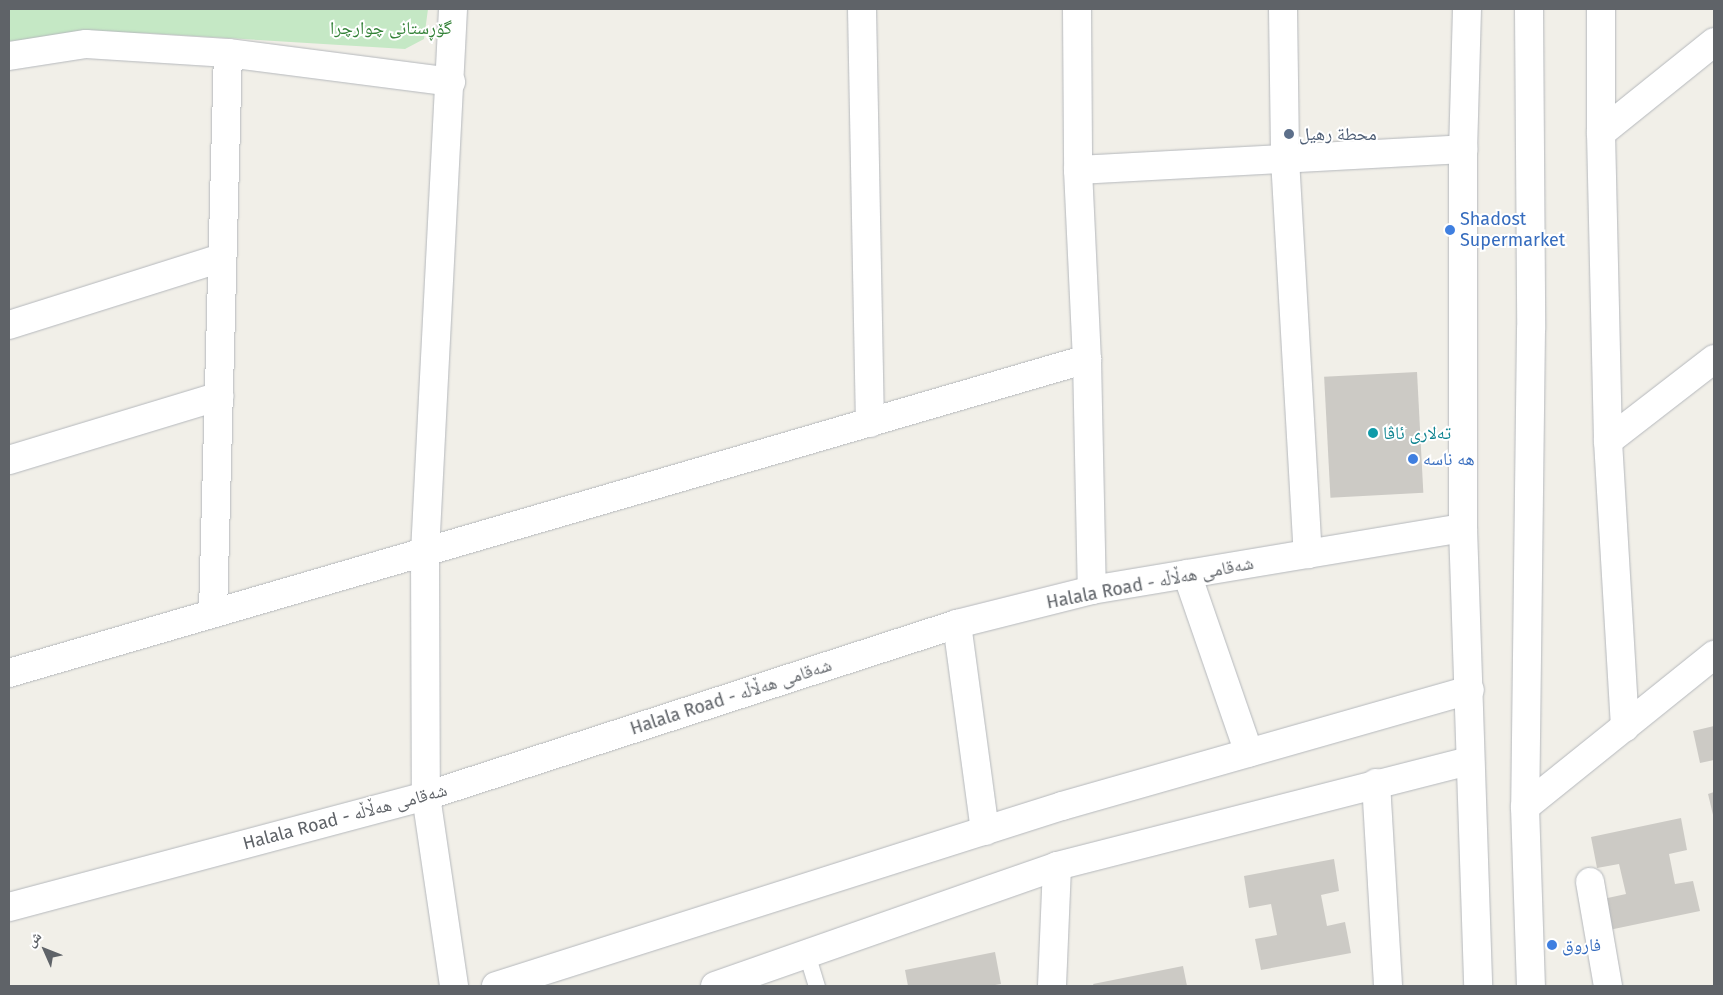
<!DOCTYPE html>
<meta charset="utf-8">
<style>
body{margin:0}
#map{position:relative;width:1723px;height:995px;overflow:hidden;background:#f1efe8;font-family:"Fira Sans","Noto Naskh Arabic",sans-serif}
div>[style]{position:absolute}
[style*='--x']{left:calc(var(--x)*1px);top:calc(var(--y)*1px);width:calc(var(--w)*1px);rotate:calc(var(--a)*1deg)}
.green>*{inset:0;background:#c5e8c5}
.building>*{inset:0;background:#cccac5;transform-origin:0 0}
.roads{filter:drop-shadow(0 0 1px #b5b8bc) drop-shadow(0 0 1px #b5b8bc)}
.service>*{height:16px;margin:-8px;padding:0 8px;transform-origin:8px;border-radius:8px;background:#fff}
.minor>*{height:28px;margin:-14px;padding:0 14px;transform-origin:14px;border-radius:14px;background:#fff}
.tertiary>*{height:28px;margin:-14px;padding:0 14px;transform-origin:14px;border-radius:14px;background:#fff}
.dots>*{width:14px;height:14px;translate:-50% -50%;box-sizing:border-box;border:2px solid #fff;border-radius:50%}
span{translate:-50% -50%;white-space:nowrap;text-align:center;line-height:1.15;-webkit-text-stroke:4px #fff;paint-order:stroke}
.park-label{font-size:18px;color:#348238}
.service-label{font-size:18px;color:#4e5e75}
.left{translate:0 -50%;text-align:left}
.shop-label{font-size:18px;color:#366cbe}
.culture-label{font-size:18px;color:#0d838f}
.street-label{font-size:18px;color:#5f6368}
.frame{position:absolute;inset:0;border:10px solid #5f6368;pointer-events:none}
.north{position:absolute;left:20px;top:925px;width:50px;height:50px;-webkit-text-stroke:4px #fff;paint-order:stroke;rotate:314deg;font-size:14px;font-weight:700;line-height:20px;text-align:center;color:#5f6368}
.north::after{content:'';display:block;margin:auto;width:18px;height:22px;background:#5f6368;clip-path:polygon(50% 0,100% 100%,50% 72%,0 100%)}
</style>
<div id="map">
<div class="green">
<div style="clip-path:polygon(9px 9px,428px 9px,424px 39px,405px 49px,144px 33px,9px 41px)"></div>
</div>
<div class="building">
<div style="left:1417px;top:372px;width:121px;height:93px;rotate:87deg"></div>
<div style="clip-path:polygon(1714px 726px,1714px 760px,1700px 763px,1693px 731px)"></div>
<div style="clip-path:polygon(1714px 792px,1714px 819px,1708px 794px)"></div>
<div style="clip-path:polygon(1681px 818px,1687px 850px,1669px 854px,1675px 884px,1693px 881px,1700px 911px,1609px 930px,1603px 899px,1626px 894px,1619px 864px,1597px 868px,1591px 837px)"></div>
<div style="clip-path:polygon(1334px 859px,1339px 891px,1321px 895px,1327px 926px,1345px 922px,1351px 953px,1261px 970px,1255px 939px,1277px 935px,1271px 904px,1249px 908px,1244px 876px)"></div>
<div style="clip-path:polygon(995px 952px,1001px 984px,989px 986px,908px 986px,905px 970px)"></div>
<div style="clip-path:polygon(1183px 966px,1187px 986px,1094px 986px,1093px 984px)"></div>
</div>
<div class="roads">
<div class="service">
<div style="--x:807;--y:954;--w:34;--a:73"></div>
</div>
<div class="minor">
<div style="--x:453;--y:9;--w:544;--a:92.95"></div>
<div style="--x:425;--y:552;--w:244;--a:89.8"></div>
<div style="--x:426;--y:796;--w:192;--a:81.6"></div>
<div style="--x:862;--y:9;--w:414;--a:88.9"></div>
<div style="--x:1077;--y:9;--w:161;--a:89.6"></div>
<div style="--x:1078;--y:170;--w:189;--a:87.3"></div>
<div style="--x:1087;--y:359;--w:231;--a:88.8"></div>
<div style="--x:1283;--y:9;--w:150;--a:89.2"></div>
<div style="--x:1285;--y:159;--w:396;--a:86.7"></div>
<div style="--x:1601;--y:9;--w:124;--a:90"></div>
<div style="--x:1601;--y:133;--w:308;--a:88.7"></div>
<div style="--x:1608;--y:441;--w:287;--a:86.6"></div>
<div style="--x:9;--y:56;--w:78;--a:-8.9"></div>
<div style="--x:86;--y:44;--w:142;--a:3.6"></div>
<div style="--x:228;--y:53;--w:225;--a:7.4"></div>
<div style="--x:1601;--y:133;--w:145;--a:-38.8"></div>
<div style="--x:1078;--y:170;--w:386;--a:-3.1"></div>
<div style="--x:9;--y:325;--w:223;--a:-17.5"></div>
<div style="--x:1608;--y:441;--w:134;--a:-37.7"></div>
<div style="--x:9;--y:460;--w:220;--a:-16.9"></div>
<div style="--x:1187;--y:574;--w:189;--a:70.9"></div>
<div style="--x:213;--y:613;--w:560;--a:-88.47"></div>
<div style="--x:957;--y:624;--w:209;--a:82.3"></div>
<div style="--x:9;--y:673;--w:1123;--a:-16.24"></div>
<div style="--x:1376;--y:783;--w:203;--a:86.6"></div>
<div style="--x:1525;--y:807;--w:243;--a:-38.8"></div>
<div style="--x:1590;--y:882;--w:106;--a:80.2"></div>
<div style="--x:9;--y:907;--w:432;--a:-14.9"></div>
<div style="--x:426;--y:796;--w:558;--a:-17.95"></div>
<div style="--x:957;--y:624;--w:139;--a:-14.1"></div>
<div style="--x:1092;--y:590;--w:376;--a:-9.5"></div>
<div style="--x:496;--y:986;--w:594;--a:-17.64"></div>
<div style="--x:1062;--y:806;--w:424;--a:-15.9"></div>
<div style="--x:715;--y:986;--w:362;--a:-19.3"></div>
<div style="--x:1057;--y:866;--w:426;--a:-14.3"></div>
<div style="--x:1052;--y:986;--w:120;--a:-87.6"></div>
</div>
<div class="tertiary">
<div style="--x:1467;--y:9;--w:140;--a:91.6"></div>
<div style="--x:1463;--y:149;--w:379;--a:90"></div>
<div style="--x:1463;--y:528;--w:458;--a:88.1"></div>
<div style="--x:1529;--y:9;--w:320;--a:89.6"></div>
<div style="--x:1531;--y:329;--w:478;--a:90.7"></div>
<div style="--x:1525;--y:807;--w:179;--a:88.1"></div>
</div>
</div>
<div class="dots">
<div style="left:1289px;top:134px;background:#5c6f8a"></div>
<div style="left:1450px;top:230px;background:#3f7fe0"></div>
<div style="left:1373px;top:433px;background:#0f9aa8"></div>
<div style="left:1413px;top:459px;background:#3f7fe0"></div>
<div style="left:1552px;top:945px;background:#3f7fe0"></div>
</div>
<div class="park-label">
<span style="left:391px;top:28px">گۆڕستانی چوارچرا</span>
</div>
<div class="service-label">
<span class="left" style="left:1299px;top:134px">محطة رهيل</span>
</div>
<div class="shop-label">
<span class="left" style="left:1460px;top:230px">Shadost<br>Supermarket</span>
<span class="left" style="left:1423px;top:459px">هه ناسه</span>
<span class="left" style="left:1562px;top:945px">فاروق</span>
</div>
<div class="culture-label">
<span class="left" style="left:1383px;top:433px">تەلاری ئاڤا</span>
</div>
<div class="street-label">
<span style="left:1150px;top:583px;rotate:-11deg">Halala Road - شەقامی هەڵاڵە</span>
<span style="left:731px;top:697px;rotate:-18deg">Halala Road - شەقامی هەڵاڵە</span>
<span style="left:345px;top:817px;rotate:-15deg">Halala Road - شەقامی هەڵاڵە</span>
</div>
<div class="frame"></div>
<div class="north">ش</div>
</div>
